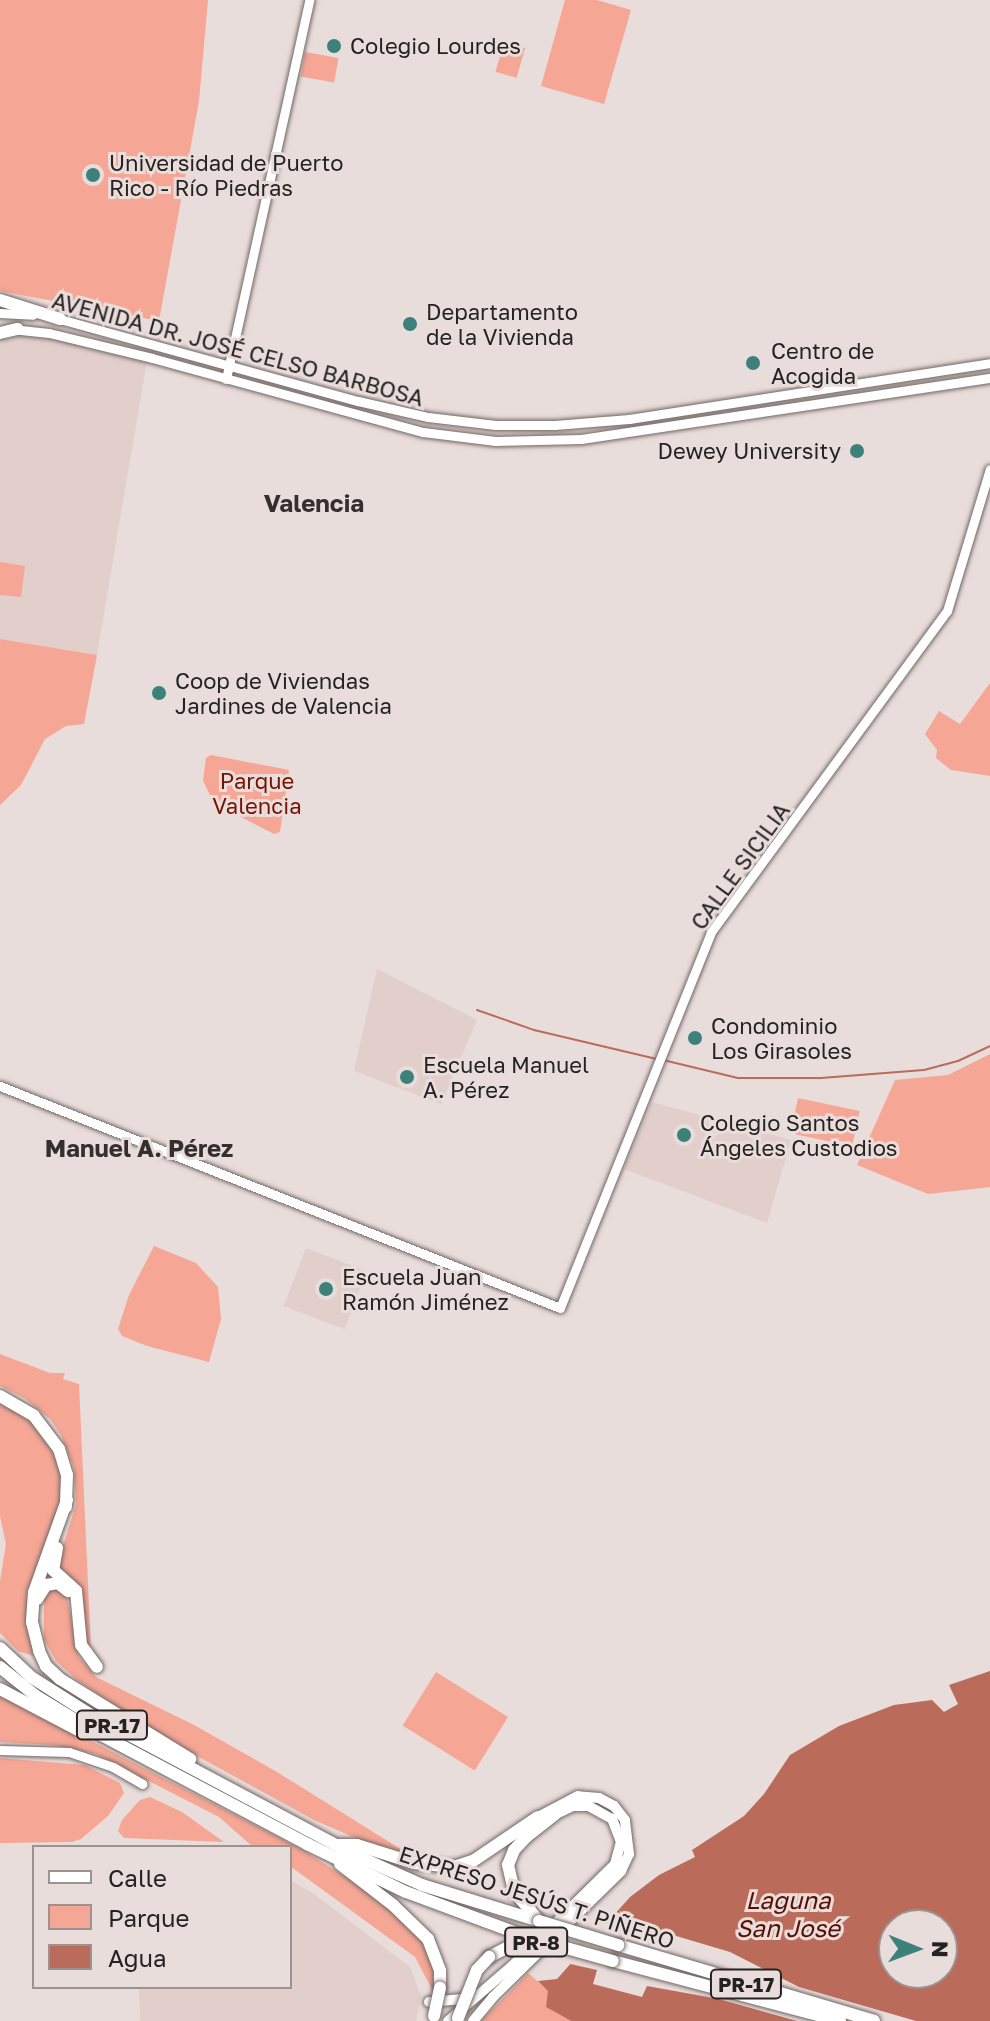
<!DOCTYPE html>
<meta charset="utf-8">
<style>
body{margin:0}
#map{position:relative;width:990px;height:2021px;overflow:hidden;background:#e9dddb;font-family:"Golos Text",sans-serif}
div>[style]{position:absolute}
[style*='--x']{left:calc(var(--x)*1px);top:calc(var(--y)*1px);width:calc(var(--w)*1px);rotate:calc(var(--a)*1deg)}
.built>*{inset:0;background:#e2ceca;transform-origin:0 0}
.green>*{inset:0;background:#f5a694;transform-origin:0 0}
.water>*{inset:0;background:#bb6b5a}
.pier>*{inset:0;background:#e9dddb}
.stream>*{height:2px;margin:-1px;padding:0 1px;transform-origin:1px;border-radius:1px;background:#bb6b5a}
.roads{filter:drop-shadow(0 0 2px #716765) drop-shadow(0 0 2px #716765)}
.secondary>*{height:9px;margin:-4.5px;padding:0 4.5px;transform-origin:4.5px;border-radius:4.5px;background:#fff}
.primary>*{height:10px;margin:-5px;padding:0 5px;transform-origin:5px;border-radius:5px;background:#fff}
.highway>*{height:12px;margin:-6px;padding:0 6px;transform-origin:6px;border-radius:6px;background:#fff}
.bridges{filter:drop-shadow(0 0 2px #716765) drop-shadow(0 0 2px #716765)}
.highway-bridge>*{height:12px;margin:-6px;padding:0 6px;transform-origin:6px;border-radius:6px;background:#fff}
.dots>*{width:22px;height:22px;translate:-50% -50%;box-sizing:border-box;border:4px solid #e9dddb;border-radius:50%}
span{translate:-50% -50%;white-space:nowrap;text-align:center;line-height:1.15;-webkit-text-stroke:6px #e9dddb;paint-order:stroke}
.shield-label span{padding:2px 6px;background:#e9dddb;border:2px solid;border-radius:6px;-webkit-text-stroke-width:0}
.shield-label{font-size:20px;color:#262221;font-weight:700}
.poi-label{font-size:22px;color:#262221}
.left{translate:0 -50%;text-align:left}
.right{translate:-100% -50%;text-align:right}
.street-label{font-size:22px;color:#262221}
.park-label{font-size:22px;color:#761200}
.neighbourhood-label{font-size:24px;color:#372f2d;font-weight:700}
.water-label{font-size:24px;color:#590e02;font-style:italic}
.legend{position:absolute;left:32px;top:1845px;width:260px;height:144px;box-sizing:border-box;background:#e9dddb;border:2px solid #9b9291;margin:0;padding:10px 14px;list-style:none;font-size:24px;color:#262221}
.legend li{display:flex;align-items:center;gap:16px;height:40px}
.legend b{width:40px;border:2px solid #9b9291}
.north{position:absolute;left:878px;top:1909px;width:80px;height:80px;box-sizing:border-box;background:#e9dddb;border:2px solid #9b9291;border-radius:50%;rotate:91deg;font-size:22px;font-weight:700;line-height:32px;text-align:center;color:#262221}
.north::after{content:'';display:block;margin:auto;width:28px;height:36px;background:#3c827a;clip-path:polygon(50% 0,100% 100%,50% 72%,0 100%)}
</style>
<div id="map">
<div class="built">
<div style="clip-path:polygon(17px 334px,44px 336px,147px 360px,97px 655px,0 639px,0 337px)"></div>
<div style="clip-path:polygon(377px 969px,477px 1020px,441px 1104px,354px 1071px)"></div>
<div style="clip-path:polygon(652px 1102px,791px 1140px,767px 1223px,624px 1169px)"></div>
<div style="left:306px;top:1248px;width:65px;height:62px;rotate:21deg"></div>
<div style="clip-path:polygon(290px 1880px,314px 1894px,410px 1967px,421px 1996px,416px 2021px,140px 2021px,139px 1987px,290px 1987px)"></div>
</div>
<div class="green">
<div style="clip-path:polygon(0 0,208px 0,199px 101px,159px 321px,0 291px)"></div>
<div style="clip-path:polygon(565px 0,597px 0,631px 10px,604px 104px,541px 86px)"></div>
<div style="left:504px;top:42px;width:22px;height:31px;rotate:16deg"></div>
<div style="left:305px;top:52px;width:34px;height:25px;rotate:10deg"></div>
<div style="clip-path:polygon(0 562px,25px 566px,21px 597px,0 595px)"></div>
<div style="clip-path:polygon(0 639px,97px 655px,84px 724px,66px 726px,45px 739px,21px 785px,0 805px)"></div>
<div style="clip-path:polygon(990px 683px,990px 776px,951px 770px,936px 758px,937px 750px,925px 734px,939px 711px,960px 724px)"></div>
<div style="clip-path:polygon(211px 755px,289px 770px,280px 832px,274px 834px,214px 803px,203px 781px,206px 758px)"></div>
<div style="clip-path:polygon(990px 1054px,990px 1187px,928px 1194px,857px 1165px,895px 1080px,948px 1075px)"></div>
<div style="left:798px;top:1098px;width:63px;height:36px;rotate:12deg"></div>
<div style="clip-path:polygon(154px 1246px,196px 1263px,218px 1287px,221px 1319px,209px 1362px,147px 1346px,122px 1336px,118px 1329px,129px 1295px)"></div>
<div style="clip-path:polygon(0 1354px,50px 1373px,65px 1373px,63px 1379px,79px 1384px,91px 1650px,103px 1668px,87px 1650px,82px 1606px,57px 1566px,76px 1504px,74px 1468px,61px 1435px,50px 1419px,24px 1398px,0 1386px)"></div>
<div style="clip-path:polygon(0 1402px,33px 1422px,49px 1440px,61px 1464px,65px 1493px,27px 1624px,37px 1657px,18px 1651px,0 1633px,0 1581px,6px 1544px,0 1516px)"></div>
<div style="clip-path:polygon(55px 1586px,66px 1593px,79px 1657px,96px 1677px,194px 1725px,277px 1772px,410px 1855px,367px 1843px,314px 1820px,155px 1733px,76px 1679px,56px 1661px,44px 1639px,44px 1592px)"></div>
<div style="left:436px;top:1672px;width:85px;height:63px;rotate:32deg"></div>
<div style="clip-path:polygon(0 1694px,301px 1849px,371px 1893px,412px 1925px,437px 1965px,435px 1995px,415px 1957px,290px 1866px,290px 1847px,253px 1847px,219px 1817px,96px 1754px,53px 1745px,0 1742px)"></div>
<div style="clip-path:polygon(0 1758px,85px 1765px,120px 1783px,124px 1793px,108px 1816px,81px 1839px,72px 1842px,0 1843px)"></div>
<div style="clip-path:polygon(150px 1797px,182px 1812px,224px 1842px,124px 1838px,118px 1831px,122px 1820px,140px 1800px)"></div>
<div style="clip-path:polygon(528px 1973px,549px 1991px,546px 2007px,571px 2021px,481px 2021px)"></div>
</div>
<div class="water">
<div style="clip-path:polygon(evenodd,990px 1671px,990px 2021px,571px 2021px,546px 2007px,548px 1991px,538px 1981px,557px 1979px,630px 1897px,659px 1875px,695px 1857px,692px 1850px,744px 1816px,764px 1794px,790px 1755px,839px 1726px,894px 1705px,932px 1700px,944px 1712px,958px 1704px,949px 1685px,990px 1671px,894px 1925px,942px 1925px,942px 1973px,894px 1973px,894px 1925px)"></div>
</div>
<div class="pier">
<div style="clip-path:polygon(609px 1916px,730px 1952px,799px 1987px,916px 2021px,797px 2021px,719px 1999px,647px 1986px,642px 1997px,593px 1984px,597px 1970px,566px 1963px)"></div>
</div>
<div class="stream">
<div style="--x:477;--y:1010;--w:60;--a:19.3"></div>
<div style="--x:534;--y:1030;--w:126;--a:13.3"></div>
<div style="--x:663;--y:1060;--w:77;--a:13.5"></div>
<div style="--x:738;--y:1078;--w:83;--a:0"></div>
<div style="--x:821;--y:1078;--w:103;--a:-4.4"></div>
<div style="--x:924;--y:1070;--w:35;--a:-15"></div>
<div style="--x:958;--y:1061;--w:35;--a:-25"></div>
</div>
<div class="roads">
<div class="secondary">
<div style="--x:0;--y:313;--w:33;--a:3"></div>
<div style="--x:56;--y:318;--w:313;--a:15.4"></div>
<div style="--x:358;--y:401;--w:72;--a:12.9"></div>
<div style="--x:428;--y:417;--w:68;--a:6.7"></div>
<div style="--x:496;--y:425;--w:59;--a:0"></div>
<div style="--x:555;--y:425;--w:74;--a:-4.6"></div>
<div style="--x:629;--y:419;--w:365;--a:-8.8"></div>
<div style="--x:11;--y:329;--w:38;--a:6"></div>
<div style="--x:49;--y:333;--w:106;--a:13.6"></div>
<div style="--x:152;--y:358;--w:281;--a:15.3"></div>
<div style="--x:423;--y:432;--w:73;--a:7.1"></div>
<div style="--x:495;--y:441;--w:86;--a:-1.3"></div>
<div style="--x:581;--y:439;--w:414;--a:-8.5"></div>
<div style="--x:226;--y:379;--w:388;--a:-77.6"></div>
<div style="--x:0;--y:1086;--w:602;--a:21.62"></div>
<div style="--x:560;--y:1308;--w:405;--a:-68.1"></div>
<div style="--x:711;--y:932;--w:398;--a:-53.7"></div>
<div style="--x:947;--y:611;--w:148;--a:-73.2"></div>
<div style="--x:0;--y:1750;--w:69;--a:1.7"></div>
<div style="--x:69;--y:1752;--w:46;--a:18.8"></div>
<div style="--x:113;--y:1767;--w:34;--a:30"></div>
</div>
<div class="primary">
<div style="--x:429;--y:2002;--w:44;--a:-5.2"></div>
<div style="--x:448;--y:2021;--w:84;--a:-40.7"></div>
<div style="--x:512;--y:1966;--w:145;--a:-44.7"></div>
<div style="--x:615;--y:1864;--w:23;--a:-75"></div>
<div style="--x:621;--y:1842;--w:25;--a:-111"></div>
<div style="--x:612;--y:1819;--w:26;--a:-151"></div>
<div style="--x:589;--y:1806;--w:16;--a:180"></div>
<div style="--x:573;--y:1806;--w:21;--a:155"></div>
<div style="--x:473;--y:2021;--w:31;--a:-50"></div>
<div style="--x:493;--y:1997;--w:180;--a:-44.5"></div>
<div style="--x:621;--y:1871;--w:19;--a:-65"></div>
<div style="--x:629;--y:1854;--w:34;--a:-97"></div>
<div style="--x:625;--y:1820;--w:18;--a:-128"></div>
<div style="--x:614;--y:1806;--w:17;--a:-152"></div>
<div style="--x:599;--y:1798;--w:21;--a:-175"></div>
<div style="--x:578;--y:1796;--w:45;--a:152.3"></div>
</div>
<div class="highway">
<div style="--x:0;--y:300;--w:63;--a:17.6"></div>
<div style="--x:0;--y:333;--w:18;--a:-13"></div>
<div style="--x:0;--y:1396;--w:39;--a:30"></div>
<div style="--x:34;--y:1416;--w:41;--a:52.9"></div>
<div style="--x:59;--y:1449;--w:27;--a:73"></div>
<div style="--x:67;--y:1475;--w:32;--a:92"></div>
<div style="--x:67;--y:1500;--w:98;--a:109.7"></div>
<div style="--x:34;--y:1592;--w:30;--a:94"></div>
<div style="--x:32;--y:1622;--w:30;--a:76"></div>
<div style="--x:39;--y:1651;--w:17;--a:65"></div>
<div style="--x:46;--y:1666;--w:19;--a:43"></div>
<div style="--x:60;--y:1679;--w:153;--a:31.6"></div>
<div style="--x:57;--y:1548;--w:22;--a:100"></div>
<div style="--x:53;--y:1570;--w:31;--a:42"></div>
<div style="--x:76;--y:1591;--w:54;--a:84.7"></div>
<div style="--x:81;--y:1645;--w:27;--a:54"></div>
<div style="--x:37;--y:1599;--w:17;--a:-57"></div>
<div style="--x:46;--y:1585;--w:12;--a:-9"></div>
<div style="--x:58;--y:1583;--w:13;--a:39"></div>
<div style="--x:0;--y:1648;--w:42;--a:43.1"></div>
<div style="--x:31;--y:1677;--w:65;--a:32.5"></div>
<div style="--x:86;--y:1712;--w:307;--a:28"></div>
<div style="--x:357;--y:1856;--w:71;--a:24"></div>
<div style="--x:422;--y:1885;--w:122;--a:17.1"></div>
<div style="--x:0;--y:1667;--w:46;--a:38.9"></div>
<div style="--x:36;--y:1696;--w:63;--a:31.4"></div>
<div style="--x:90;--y:1729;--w:246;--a:27.9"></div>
<div style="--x:307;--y:1844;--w:110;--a:25.9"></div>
<div style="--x:406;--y:1892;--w:129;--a:20.4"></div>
<div style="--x:0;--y:1689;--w:88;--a:27.7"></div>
<div style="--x:338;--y:1845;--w:19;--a:0"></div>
<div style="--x:357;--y:1845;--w:60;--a:17.5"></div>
<div style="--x:414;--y:1863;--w:40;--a:5.7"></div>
<div style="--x:454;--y:1867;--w:20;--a:-18"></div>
<div style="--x:473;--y:1861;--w:78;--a:-34.1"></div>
<div style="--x:340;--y:1864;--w:67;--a:37.7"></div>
<div style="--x:393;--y:1905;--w:49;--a:44.2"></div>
<div style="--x:428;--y:1939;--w:34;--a:69"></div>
<div style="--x:440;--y:1971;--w:17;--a:90"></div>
<div style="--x:539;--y:1921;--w:39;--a:-130"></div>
<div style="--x:514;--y:1891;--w:27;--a:-103"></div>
<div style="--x:508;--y:1865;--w:16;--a:-68"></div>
<div style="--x:514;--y:1850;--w:18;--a:-47"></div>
<div style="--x:526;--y:1837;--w:36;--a:-38"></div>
<div style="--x:618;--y:1945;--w:267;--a:16.5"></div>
<div style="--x:489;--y:1957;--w:43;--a:-27.8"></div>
<div style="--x:613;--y:1961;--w:235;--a:14.8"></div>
</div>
</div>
<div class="bridges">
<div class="highway-bridge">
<div style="--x:539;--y:1921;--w:83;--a:16.9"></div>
<div style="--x:527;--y:1937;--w:89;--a:15.6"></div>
<div style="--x:434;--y:2016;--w:29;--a:-78"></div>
<div style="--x:458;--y:2018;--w:52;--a:-68.4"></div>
<div style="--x:477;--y:1970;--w:18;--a:-47"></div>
</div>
</div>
<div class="dots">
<div style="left:334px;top:46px;background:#3c827a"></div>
<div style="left:93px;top:175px;background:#3c827a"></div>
<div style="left:410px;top:324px;background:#3c827a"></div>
<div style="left:753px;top:363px;background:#3c827a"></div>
<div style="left:857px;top:451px;background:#3c827a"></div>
<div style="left:159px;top:693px;background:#3c827a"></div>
<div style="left:695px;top:1038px;background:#3c827a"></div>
<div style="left:407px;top:1077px;background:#3c827a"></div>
<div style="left:684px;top:1135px;background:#3c827a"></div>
<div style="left:326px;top:1289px;background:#3c827a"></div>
</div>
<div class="shield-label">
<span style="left:112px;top:1725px">PR-17</span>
<span style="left:536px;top:1942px">PR-8</span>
<span style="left:746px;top:1984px">PR-17</span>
</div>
<div class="poi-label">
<span class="left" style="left:350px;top:46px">Colegio Lourdes</span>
<span class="left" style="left:109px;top:175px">Universidad de Puerto<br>Rico - Río Piedras</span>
<span class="left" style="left:426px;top:324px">Departamento<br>de la Vivienda</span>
<span class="left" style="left:771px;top:363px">Centro de<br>Acogida</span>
<span class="right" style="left:841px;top:451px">Dewey University</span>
<span class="left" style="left:175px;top:693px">Coop de Viviendas<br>Jardines de Valencia</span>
<span class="left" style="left:711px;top:1038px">Condominio<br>Los Girasoles</span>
<span class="left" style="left:423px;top:1077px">Escuela Manuel<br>A. Pérez</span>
<span class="left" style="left:700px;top:1135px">Colegio Santos<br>Ángeles Custodios</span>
<span class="left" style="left:342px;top:1289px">Escuela Juan<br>Ramón Jiménez</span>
</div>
<div class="street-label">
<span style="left:238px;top:349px;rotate:15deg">AVENIDA DR. JOSÉ CELSO BARBOSA</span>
<span style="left:740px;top:866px;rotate:-54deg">CALLE SICILIA</span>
<span style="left:537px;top:1897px;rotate:18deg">EXPRESO JESÚS T. PIÑERO</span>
</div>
<div class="park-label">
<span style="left:257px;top:793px">Parque<br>Valencia</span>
</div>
<div class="neighbourhood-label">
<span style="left:314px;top:503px">Valencia</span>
<span style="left:139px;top:1148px">Manuel A. Pérez</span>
</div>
<div class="water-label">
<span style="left:788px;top:1914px">Laguna<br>San José</span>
</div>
<ul class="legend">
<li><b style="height:10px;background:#fff"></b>Calle</li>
<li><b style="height:22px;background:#f5a694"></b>Parque</li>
<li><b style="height:22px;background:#bb6b5a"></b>Agua</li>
</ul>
<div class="north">N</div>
</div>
